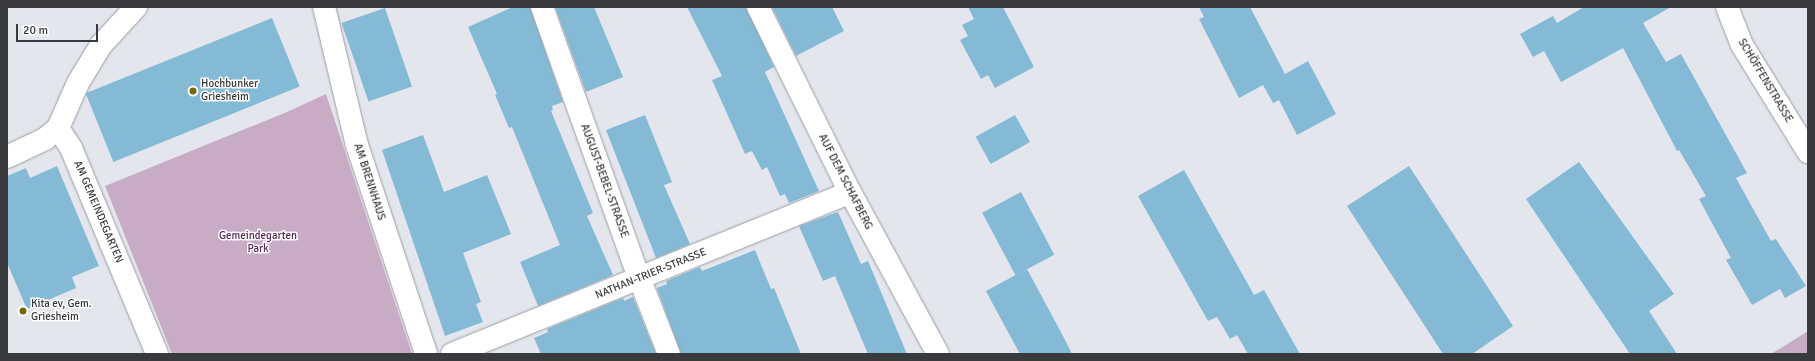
<!DOCTYPE html>
<meta charset="utf-8">
<style>
body{margin:0}
#map{position:relative;width:1815px;height:361px;overflow:hidden;background:#e3e7ed;font-family:Signika,sans-serif}
div>[style]{position:absolute}
[style*='--x']{left:calc(var(--x)*1px);top:calc(var(--y)*1px);width:calc(var(--w)*1px);rotate:calc(var(--a)*1deg)}
.green>*{inset:0;background:#c8acc6}
.building>*{inset:0;background:#85bad7;transform-origin:0 0}
.roads{filter:drop-shadow(0 0 1px #9a9da3) drop-shadow(0 0 1px #9a9da3)}
.minor>*{height:22px;margin:-11px;padding:0 11px;transform-origin:11px;border-radius:11px;background:#fff}
.dots>*{width:11px;height:11px;translate:-50% -50%;box-sizing:border-box;border:2px solid #fff;border-radius:50%}
span{translate:-50% -50%;white-space:nowrap;text-align:center;line-height:1.15;-webkit-text-stroke:3px #fff;paint-order:stroke}
.street-label{font-size:11px;color:#393a3d}
.poi-label{font-size:11px;color:#393a3d}
.left{translate:0 -50%;text-align:left}
.park-label{font-size:11px;color:#592857}
.frame{position:absolute;inset:0;border:8px solid #393a3d;pointer-events:none}
.scale{position:absolute;left:16px;top:24px;width:82px;height:18px;box-sizing:border-box;border:2px solid #393a3d;border-top:0;padding-left:5px;font-size:12px;line-height:14px;white-space:nowrap;color:#393a3d;-webkit-text-stroke:3px #fff;paint-order:stroke}
</style>
<div id="map">
<div class="green">
<div style="clip-path:polygon(326px 94px,412px 354px,172px 354px,105px 186px,287px 112px)"></div>
<div style="clip-path:polygon(1808px 331px,1808px 354px,1771px 354px)"></div>
</div>
<div class="building">
<div style="clip-path:polygon(513px 7px,530px 7px,563px 102px,552px 106px,553px 110px,551px 111px,593px 213px,587px 216px,613px 275px,538px 306px,520px 262px,560px 245px,512px 127px,509px 128px,495px 95px,497px 94px,468px 27px)"></div>
<div style="clip-path:polygon(555px 7px,594px 7px,623px 77px,586px 92px)"></div>
<div style="clip-path:polygon(687px 7px,746px 7px,774px 67px,765px 72px,819px 191px,789px 203px,785px 194px,780px 196px,767px 167px,762px 170px,752px 151px,745px 154px,712px 80px,722px 76px)"></div>
<div style="clip-path:polygon(772px 7px,832px 7px,844px 31px,796px 56px)"></div>
<div style="clip-path:polygon(968px 7px,1003px 7px,1034px 67px,995px 88px,988px 75px,981px 79px,960px 40px,968px 36px,962px 25px,974px 19px)"></div>
<div style="clip-path:polygon(1199px 7px,1250px 7px,1285px 74px,1308px 61px,1336px 114px,1297px 135px,1279px 100px,1273px 103px,1263px 85px,1239px 98px,1199px 19px,1204px 17px)"></div>
<div style="clip-path:polygon(1584px 7px,1671px 7px,1643px 23px,1666px 62px,1681px 54px,1747px 173px,1736px 178px,1771px 241px,1776px 239px,1806px 286px,1785px 298px,1780px 289px,1752px 305px,1726px 260px,1731px 258px,1699px 199px,1706px 196px,1679px 150px,1677px 151px,1623px 48px,1561px 82px,1544px 51px,1533px 57px,1520px 34px,1553px 16px,1557px 23px)"></div>
<div style="left:385px;top:8px;width:83px;height:46px;rotate:71deg"></div>
<div style="left:272px;top:18px;width:74px;height:201px;rotate:68deg"></div>
<div style="clip-path:polygon(645px 115px,672px 182px,664px 185px,690px 244px,656px 258px,606px 130px)"></div>
<div style="left:1015px;top:115px;width:31px;height:45px;rotate:61deg"></div>
<div style="clip-path:polygon(423px 135px,444px 192px,487px 175px,511px 234px,463px 253px,481px 302px,476px 304px,483px 322px,445px 336px,382px 150px)"></div>
<div style="clip-path:polygon(1579px 162px,1674px 294px,1649px 311px,1677px 354px,1630px 354px,1526px 199px)"></div>
<div style="clip-path:polygon(57px 166px,99px 266px,72px 277px,76px 288px,27px 309px,7px 263px,7px 176px,26px 168px,30px 178px)"></div>
<div style="clip-path:polygon(1409px 166px,1513px 326px,1472px 354px,1443px 354px,1347px 206px)"></div>
<div style="clip-path:polygon(1184px 170px,1254px 295px,1264px 290px,1300px 354px,1248px 354px,1237px 335px,1230px 339px,1217px 317px,1208px 321px,1138px 196px)"></div>
<div style="left:1021px;top:192px;width:71px;height:44px;rotate:62deg"></div>
<div style="clip-path:polygon(838px 212px,861px 264px,868px 261px,907px 354px,868px 354px,835px 276px,823px 281px,799px 226px)"></div>
<div style="clip-path:polygon(755px 250px,771px 289px,774px 288px,801px 354px,681px 354px,657px 288px,667px 284px,666px 281px,700px 267px,702px 271px)"></div>
<div style="clip-path:polygon(1027px 269px,1063px 336px,1072px 354px,1020px 354px,996px 310px,986px 291px)"></div>
<div style="clip-path:polygon(633px 297px,656px 354px,541px 354px,534px 338px,548px 332px,547px 329px,623px 298px,624px 301px)"></div>
</div>
<div class="roads">
<div class="minor">
<div style="--x:324;--y:7;--w:142;--a:76.6"></div>
<div style="--x:357;--y:145;--w:220;--a:71.7"></div>
<div style="--x:542;--y:7;--w:290;--a:70.3"></div>
<div style="--x:640;--y:280;--w:79;--a:68.6"></div>
<div style="--x:758;--y:7;--w:207;--a:63.6"></div>
<div style="--x:850;--y:192;--w:184;--a:61.5"></div>
<div style="--x:1727;--y:7;--w:41;--a:68.5"></div>
<div style="--x:1742;--y:45;--w:126;--a:58.3"></div>
<div style="--x:58;--y:128;--w:24;--a:57"></div>
<div style="--x:71;--y:148;--w:223;--a:67.3"></div>
<div style="--x:7;--y:157;--w:42;--a:-25.3"></div>
<div style="--x:45;--y:139;--w:17;--a:-40"></div>
<div style="--x:58;--y:128;--w:49;--a:-66"></div>
<div style="--x:78;--y:83;--w:44;--a:-58.8"></div>
<div style="--x:101;--y:45;--w:52;--a:-47.4"></div>
<div style="--x:452;--y:354;--w:430;--a:-22.1"></div>
</div>
</div>
<div class="dots">
<div style="left:193px;top:91px;background:#726b05"></div>
<div style="left:23px;top:311px;background:#726b05"></div>
</div>
<div class="street-label">
<span style="left:1765px;top:81px;rotate:59deg">SCHÖFFENSTRASSE</span>
<span style="left:604px;top:181px;rotate:70deg">AUGUST-BEBEL-STRASSE</span>
<span style="left:369px;top:182px;rotate:72deg">AM BRENNHAUS</span>
<span style="left:845px;top:182px;rotate:63deg">AUF DEM SCHAFBERG</span>
<span style="left:98px;top:212px;rotate:67deg">AM GEMEINDEGARTEN</span>
<span style="left:651px;top:274px;rotate:-22deg">NATHAN-TRIER-STRASSE</span>
</div>
<div class="poi-label">
<span class="left" style="left:201px;top:91px">Hochbunker<br>Griesheim</span>
<span class="left" style="left:31px;top:311px">Kita ev, Gem.<br>Griesheim</span>
</div>
<div class="park-label">
<span style="left:258px;top:243px">Gemeindegarten<br>Park</span>
</div>
<div class="frame"></div>
<div class="scale">20 m</div>
</div>
